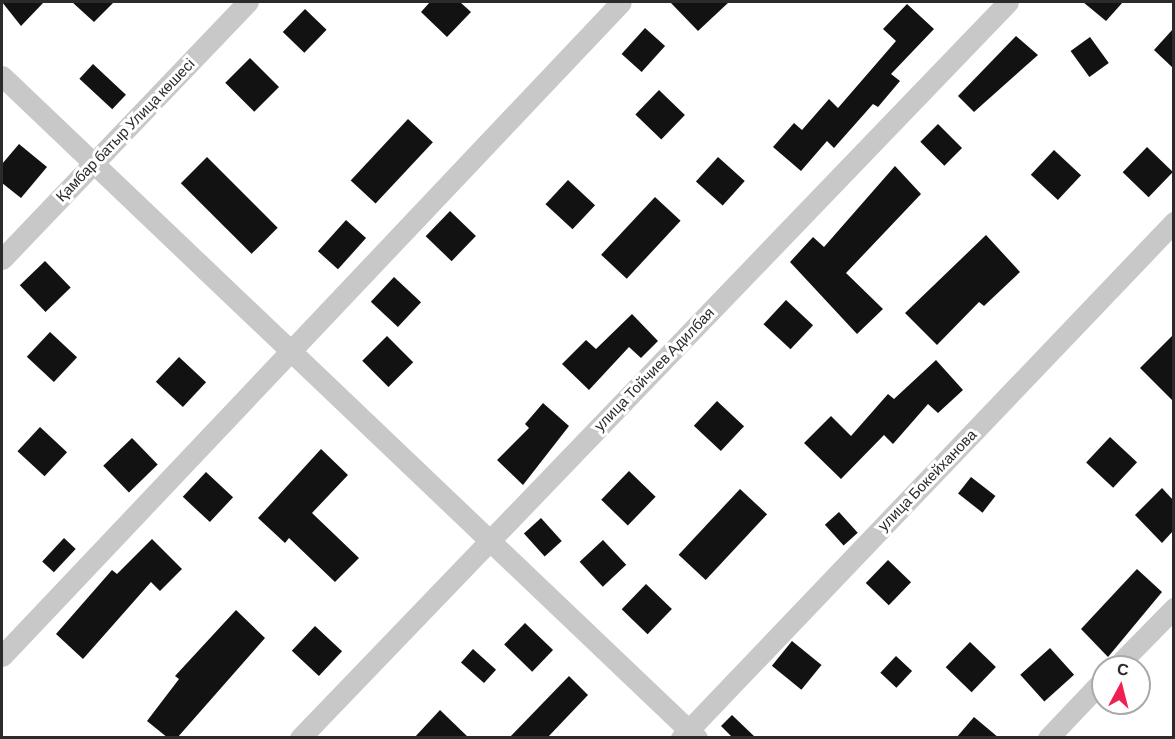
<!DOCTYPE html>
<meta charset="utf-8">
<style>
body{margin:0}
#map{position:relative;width:1175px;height:739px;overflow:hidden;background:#fff;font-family:Barlow,sans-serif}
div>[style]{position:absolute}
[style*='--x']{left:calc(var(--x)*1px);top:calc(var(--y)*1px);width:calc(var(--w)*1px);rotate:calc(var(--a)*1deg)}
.building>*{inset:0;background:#121212;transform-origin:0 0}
.minor>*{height:21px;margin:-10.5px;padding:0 10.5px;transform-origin:10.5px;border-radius:10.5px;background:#c8c8c8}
span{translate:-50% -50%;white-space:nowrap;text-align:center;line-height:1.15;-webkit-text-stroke:6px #fff;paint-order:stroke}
.street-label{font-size:15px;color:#2b2b2b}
.frame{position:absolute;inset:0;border:3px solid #2b2b2b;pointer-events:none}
.north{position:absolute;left:1091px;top:655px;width:60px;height:60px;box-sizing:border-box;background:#fff;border:2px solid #aaa;border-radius:50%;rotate:7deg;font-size:16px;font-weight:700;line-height:24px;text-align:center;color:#2b2b2b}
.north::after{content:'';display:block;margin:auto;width:21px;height:27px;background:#ef2150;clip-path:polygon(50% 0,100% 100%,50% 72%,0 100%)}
</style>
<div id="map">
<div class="building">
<div style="clip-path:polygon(2px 2px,44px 2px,21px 26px)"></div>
<div style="clip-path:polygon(72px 2px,114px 2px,94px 22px)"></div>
<div style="clip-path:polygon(430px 2px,460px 2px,471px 12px,447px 37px,421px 12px)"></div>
<div style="clip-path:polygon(670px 2px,729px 2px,698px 31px)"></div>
<div style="clip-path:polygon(1083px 2px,1123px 2px,1106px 21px)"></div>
<div style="clip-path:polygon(907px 4px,934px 29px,891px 74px,900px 81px,878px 107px,873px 104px,834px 148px,827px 141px,801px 171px,773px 147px,794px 123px,802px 130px,829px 99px,838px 108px,896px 41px,883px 29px)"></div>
<div style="left:305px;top:9px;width:30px;height:32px;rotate:44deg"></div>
<div style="left:645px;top:28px;width:27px;height:35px;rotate:42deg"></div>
<div style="clip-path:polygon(1173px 29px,1173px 68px,1154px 50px)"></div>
<div style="clip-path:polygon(1016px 36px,1038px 55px,974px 112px,958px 96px)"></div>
<div style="left:1090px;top:37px;width:32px;height:24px;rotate:54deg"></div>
<div style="left:250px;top:58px;width:41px;height:35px;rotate:45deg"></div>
<div style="left:93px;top:64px;width:45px;height:20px;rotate:43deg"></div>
<div style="left:659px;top:90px;width:36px;height:34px;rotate:44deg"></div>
<div style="left:408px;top:119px;width:34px;height:84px;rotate:43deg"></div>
<div style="left:938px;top:124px;width:34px;height:25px;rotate:45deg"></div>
<div style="clip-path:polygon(19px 144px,47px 167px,21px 198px,2px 183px,2px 164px)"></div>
<div style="left:1147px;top:147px;width:36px;height:35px;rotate:44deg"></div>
<div style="left:1054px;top:150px;width:37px;height:34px;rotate:43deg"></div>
<div style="left:207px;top:157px;width:100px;height:37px;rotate:45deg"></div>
<div style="left:718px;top:157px;width:36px;height:33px;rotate:42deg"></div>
<div style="clip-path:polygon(895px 166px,921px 194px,846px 273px,883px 309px,857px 334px,790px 262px,813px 237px,824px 247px)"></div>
<div style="left:568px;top:180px;width:37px;height:33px;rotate:43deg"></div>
<div style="left:655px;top:197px;width:35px;height:79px;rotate:43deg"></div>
<div style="left:450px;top:211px;width:36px;height:35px;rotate:44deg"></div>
<div style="left:346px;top:220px;width:27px;height:42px;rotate:42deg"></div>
<div style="clip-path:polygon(986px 235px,1020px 272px,984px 306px,979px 302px,937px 345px,905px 313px)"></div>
<div style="left:45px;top:261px;width:37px;height:35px;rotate:46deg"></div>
<div style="left:394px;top:277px;width:37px;height:34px;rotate:43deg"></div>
<div style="left:786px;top:300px;width:37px;height:33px;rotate:43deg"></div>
<div style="clip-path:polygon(632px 314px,658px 341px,641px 358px,629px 347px,589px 390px,562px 364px,586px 340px,596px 349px)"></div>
<div style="left:50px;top:332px;width:37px;height:34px;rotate:43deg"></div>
<div style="clip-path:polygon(1173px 335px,1173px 401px,1140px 368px)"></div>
<div style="left:387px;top:336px;width:37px;height:35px;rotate:45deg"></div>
<div style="left:179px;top:357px;width:37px;height:34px;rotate:43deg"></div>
<div style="clip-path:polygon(936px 360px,963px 390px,938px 413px,928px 404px,893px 444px,884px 435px,841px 479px,804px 443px,831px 416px,851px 436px,888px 394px,894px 399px)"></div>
<div style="left:717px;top:401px;width:37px;height:34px;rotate:43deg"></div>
<div style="clip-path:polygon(543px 403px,569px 426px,523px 485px,497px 460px,529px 428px,525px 424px)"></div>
<div style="left:40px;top:427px;width:37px;height:33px;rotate:43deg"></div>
<div style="left:1110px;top:437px;width:37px;height:35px;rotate:43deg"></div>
<div style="left:132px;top:438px;width:37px;height:40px;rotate:46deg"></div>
<div style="clip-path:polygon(321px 449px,348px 475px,312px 513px,359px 558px,335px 582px,289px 538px,285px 543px,258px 518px)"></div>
<div style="left:629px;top:471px;width:37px;height:40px;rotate:44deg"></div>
<div style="left:206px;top:472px;width:37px;height:34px;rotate:43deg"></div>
<div style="left:971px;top:477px;width:31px;height:21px;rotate:38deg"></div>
<div style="clip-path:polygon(1162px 488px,1173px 500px,1173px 531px,1162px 543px,1135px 515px)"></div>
<div style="left:740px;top:489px;width:37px;height:90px;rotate:43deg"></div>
<div style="left:839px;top:512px;width:28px;height:19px;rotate:48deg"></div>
<div style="left:541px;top:518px;width:31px;height:23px;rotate:48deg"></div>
<div style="left:64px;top:538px;width:16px;height:32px;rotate:43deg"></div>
<div style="clip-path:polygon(152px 539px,182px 569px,160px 591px,151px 582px,83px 659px,56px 634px,112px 570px,117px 574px)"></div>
<div style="left:603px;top:540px;width:34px;height:32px;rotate:47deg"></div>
<div style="left:888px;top:560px;width:32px;height:32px;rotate:44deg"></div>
<div style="clip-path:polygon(1137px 569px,1162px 592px,1108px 657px,1081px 629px)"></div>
<div style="left:646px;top:584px;width:36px;height:35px;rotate:44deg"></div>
<div style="clip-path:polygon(236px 610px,265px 638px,177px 738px,168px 738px,147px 721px,179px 679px,175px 676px)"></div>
<div style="left:525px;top:623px;width:39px;height:30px;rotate:44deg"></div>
<div style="left:315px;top:626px;width:37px;height:34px;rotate:43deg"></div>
<div style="left:792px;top:641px;width:38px;height:32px;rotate:39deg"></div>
<div style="left:970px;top:642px;width:36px;height:35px;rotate:44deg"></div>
<div style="left:1050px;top:648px;width:36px;height:40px;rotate:48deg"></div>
<div style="left:473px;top:649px;width:31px;height:18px;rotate:42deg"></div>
<div style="left:896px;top:656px;width:22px;height:23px;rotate:43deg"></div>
<div style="clip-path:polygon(569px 676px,588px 695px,547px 738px,509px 738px)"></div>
<div style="clip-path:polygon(440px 710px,469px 738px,414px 738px)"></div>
<div style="clip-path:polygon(732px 715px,756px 738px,733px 738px,721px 726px)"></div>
<div style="clip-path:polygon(974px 717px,999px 738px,956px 738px)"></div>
</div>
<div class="minor">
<div style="--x:2;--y:76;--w:960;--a:43.61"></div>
<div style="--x:2;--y:259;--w:356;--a:-46.3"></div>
<div style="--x:2;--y:656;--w:900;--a:-46.57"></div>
<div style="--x:1116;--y:667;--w:83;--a:-45.5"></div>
<div style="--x:300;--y:738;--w:1021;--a:-46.11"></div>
<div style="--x:681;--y:738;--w:714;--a:-46.31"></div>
<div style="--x:1048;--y:738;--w:80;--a:-46.5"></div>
</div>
<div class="street-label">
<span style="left:125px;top:130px;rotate:-46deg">Қамбар батыр Улица көшесі</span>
<span style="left:654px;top:369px;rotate:-46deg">улица Тойчиев Адилбая</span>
<span style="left:927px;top:480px;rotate:-46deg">улица Бокейханова</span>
</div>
<div class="frame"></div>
<div class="north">С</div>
</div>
